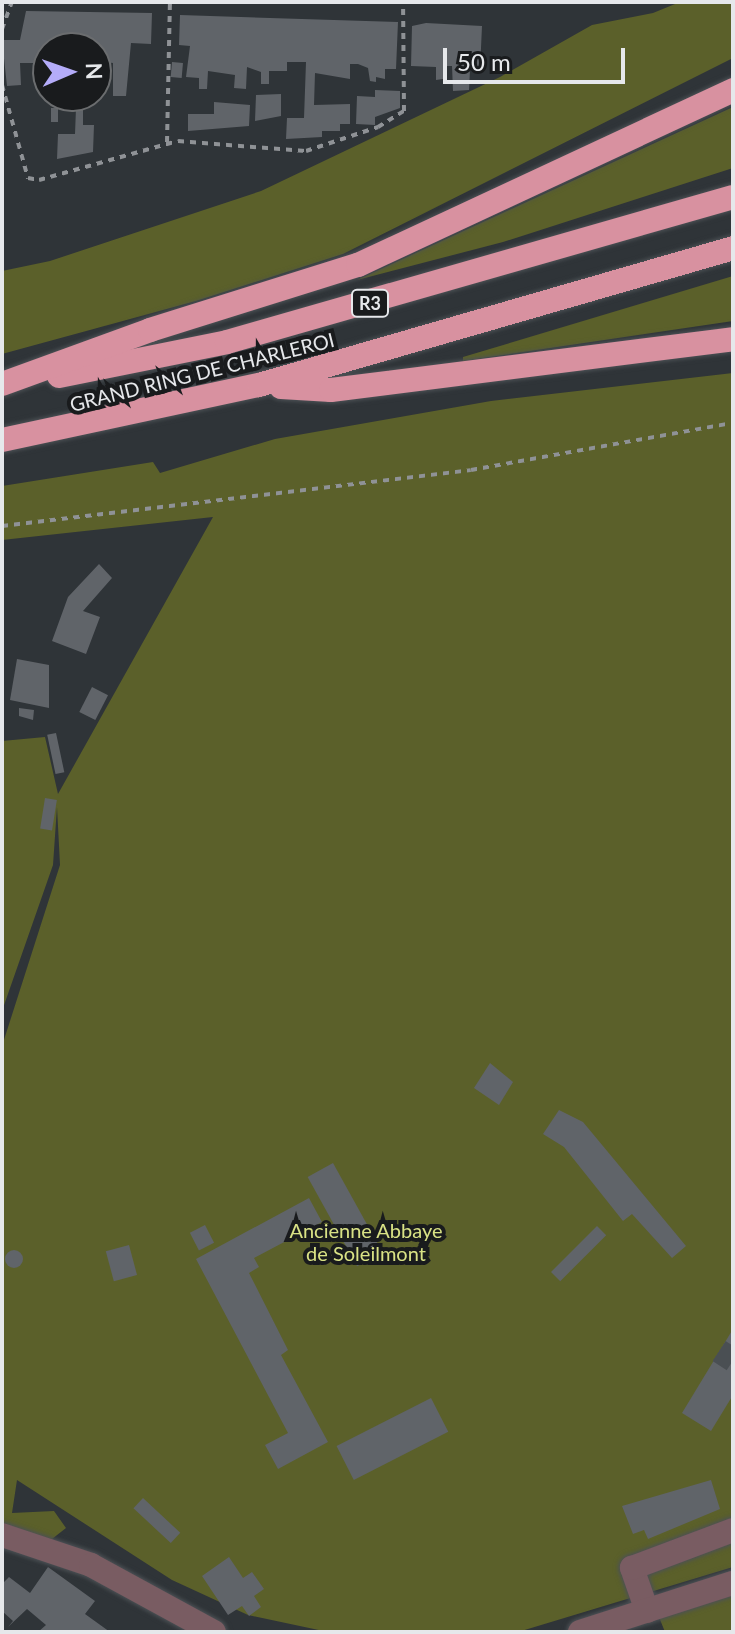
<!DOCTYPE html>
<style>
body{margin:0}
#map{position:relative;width:735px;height:1634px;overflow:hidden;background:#2f3438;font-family:Lato,sans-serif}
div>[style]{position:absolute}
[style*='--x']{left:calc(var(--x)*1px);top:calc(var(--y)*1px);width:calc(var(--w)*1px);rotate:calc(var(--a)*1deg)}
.green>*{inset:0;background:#5b602a}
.building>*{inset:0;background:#606469;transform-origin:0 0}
.round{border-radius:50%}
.minor-tunnel>*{height:24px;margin-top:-12px;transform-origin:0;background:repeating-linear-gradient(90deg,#4a4f53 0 24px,transparent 0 36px)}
.path>*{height:4px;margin-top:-2px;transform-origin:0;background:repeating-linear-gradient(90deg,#8f9296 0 6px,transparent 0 12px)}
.roads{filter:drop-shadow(0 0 2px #4c5155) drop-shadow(0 0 2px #4c5155)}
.minor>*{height:24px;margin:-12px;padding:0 12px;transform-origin:12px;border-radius:12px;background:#795c62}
.highway>*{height:24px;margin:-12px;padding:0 12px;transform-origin:12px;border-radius:12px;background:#d891a0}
span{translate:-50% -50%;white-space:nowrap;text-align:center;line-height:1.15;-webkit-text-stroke:8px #191b1d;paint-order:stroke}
.shield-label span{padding:2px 6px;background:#191b1d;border:2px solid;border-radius:6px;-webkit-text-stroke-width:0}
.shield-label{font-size:18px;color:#e6e8eb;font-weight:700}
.street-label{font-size:20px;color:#e6e8eb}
.park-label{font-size:20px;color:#d9e285}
.frame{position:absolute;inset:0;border:4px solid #e6e8eb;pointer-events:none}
.north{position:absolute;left:32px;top:32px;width:80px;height:80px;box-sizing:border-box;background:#191b1d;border:2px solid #6b6d6f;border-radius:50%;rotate:88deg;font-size:22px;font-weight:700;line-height:32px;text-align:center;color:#e6e8eb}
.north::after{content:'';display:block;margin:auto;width:28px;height:36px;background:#b4acf9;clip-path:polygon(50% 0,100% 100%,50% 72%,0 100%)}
.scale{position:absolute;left:443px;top:48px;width:182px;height:36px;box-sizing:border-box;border:4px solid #e6e8eb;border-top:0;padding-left:10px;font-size:24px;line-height:28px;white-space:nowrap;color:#e6e8eb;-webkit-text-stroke:6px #191b1d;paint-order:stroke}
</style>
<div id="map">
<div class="green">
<div style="clip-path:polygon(680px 2px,733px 2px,733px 58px,343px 254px,196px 301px,2px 354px,2px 271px,50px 261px,261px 191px,500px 77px,592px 25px,653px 13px)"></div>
<div style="clip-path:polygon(733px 107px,733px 168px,503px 242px,357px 280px)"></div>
<div style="clip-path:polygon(733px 276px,733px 321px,463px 361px,463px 357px)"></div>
<div style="clip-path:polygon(733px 373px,733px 1567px,518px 1632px,328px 1632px,248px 1615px,172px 1580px,17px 1480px,12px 1513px,54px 1511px,66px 1528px,52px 1539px,2px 1527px,2px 1046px,60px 865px,57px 807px,53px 865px,2px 1011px,2px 741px,45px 737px,58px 794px,213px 517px,2px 540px,2px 486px,153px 462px,160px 473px,275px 439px,491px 401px)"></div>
<div style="clip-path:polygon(733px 1595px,733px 1632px,665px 1632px,659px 1617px)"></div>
</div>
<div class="building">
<div style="clip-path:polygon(26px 11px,152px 13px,151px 44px,131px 43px,126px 96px,113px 96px,113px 63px,96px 61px,96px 48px,60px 48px,61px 41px,48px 41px,43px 63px,20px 63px,21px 85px,7px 86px,2px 40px,20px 40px)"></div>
<div style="clip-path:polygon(180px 15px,398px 22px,396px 69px,385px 69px,385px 79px,376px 77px,376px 82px,370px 81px,368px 68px,358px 64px,350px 64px,350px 79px,315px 73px,314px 105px,350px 104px,350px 124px,340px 124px,340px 131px,322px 131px,322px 137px,286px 139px,287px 118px,304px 118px,306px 62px,287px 62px,287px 71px,269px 71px,269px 84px,261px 84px,261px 72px,247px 67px,246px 89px,234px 88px,235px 75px,208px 71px,207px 89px,199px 89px,199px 78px,186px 77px,190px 46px,179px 45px)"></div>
<div style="clip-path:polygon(426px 23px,482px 26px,480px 70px,470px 70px,469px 90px,453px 91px,452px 66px,443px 66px,443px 79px,436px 80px,436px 67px,411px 66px,412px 26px)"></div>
<div style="left:172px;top:62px;width:11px;height:15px;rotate:5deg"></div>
<div style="clip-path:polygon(375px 90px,400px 91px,400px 108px,375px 117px,375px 125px,356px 124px,357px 96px,375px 97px)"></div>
<div style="clip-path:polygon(281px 94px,281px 116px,255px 121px,256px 95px)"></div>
<div style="clip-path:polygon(214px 102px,250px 105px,249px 126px,188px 131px,188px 114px,214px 114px)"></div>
<div style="left:51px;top:108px;width:7px;height:14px"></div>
<div style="clip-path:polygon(76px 108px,83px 108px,83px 125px,94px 125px,93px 152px,57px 159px,58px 134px,75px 134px)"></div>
<div style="clip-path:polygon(99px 564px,112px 578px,83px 611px,100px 617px,86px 654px,52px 641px,68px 597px)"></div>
<div style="clip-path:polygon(17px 659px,49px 665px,49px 708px,10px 700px)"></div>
<div style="left:92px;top:687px;width:18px;height:28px;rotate:27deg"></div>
<div style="clip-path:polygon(19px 708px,34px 710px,33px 720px,19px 716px)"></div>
<div style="left:56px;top:733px;width:40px;height:9px;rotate:78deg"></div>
<div style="left:45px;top:798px;width:12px;height:31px;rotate:9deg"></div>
<div style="clip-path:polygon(490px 1063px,513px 1082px,499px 1105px,474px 1088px)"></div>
<div style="clip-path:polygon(559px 1110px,583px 1122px,686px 1246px,672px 1258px,632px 1214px,623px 1221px,564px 1147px,543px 1134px)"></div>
<div style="left:333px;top:1163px;width:102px;height:29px;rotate:61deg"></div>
<div style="clip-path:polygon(309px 1198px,322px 1222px,254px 1258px,259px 1267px,249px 1273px,288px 1350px,281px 1355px,328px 1442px,278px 1469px,265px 1445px,288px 1433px,196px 1259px)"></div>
<div style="left:205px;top:1225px;width:20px;height:17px;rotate:63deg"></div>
<div style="left:597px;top:1226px;width:13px;height:65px;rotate:45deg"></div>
<div style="left:129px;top:1245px;width:31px;height:24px;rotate:75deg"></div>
<div class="round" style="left:5px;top:1250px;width:18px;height:18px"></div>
<div style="clip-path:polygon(733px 1329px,733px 1395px,711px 1431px,682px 1413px)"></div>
<div style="left:431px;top:1398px;width:38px;height:106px;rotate:63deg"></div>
<div style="clip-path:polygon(711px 1480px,720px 1509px,648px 1539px,644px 1530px,633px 1534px,622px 1506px)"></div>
<div style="left:143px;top:1498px;width:51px;height:14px;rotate:43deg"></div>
<div style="clip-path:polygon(229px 1557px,243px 1578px,252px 1572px,264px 1589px,254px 1596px,261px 1607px,249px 1616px,242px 1606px,228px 1615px,202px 1576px)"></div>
<div style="clip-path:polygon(48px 1567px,95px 1601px,85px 1614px,110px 1632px,38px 1632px,46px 1625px,27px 1609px,8px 1627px,13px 1621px,2px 1611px,2px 1584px,9px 1577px,30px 1593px)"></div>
</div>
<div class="minor-tunnel">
<div style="--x:719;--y:1351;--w:17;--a:33"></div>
</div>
<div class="path">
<div style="--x:2;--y:29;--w:29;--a:-70"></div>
<div style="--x:2;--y:85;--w:97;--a:74.4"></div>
<div style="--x:28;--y:178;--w:11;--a:10"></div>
<div style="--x:39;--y:180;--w:144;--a:-15.7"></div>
<div style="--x:178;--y:141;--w:128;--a:4.5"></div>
<div style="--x:306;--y:151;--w:76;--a:-18.4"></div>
<div style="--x:378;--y:127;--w:31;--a:-32"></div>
<div style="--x:404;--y:111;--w:109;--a:-90.5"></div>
<div style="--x:167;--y:142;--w:140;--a:-88.8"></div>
<div style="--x:2;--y:526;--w:472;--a:-6.8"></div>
<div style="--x:471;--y:470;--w:266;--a:-10.2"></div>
</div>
<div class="roads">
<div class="minor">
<div style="--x:2;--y:1535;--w:94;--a:18.6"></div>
<div style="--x:91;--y:1565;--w:140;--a:28.6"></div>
<div style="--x:647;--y:1611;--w:46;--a:-109.2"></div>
<div style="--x:632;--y:1568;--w:108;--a:-20.6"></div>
<div style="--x:580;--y:1632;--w:161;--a:-17.8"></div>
</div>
<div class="highway">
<div style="--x:59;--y:376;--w:171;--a:-11.4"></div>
<div style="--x:227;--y:342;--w:526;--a:-15.99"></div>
<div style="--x:2;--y:384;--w:158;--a:-20"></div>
<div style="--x:150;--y:330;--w:218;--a:-17.4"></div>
<div style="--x:358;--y:265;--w:414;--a:-25"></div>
<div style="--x:281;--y:387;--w:50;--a:3.4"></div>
<div style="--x:331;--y:390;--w:405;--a:-7.2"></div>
<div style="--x:2;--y:440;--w:263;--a:-12.1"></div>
<div style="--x:259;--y:385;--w:493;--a:-16.1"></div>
</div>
</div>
<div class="shield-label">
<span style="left:370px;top:303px">R3</span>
</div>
<div class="street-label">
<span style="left:202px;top:372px;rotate:-14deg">GRAND RING DE CHARLEROI</span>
</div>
<div class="park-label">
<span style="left:366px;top:1242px">Ancienne Abbaye<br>de Soleilmont</span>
</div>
<div class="frame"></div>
<div class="north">N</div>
<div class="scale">50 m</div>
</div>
